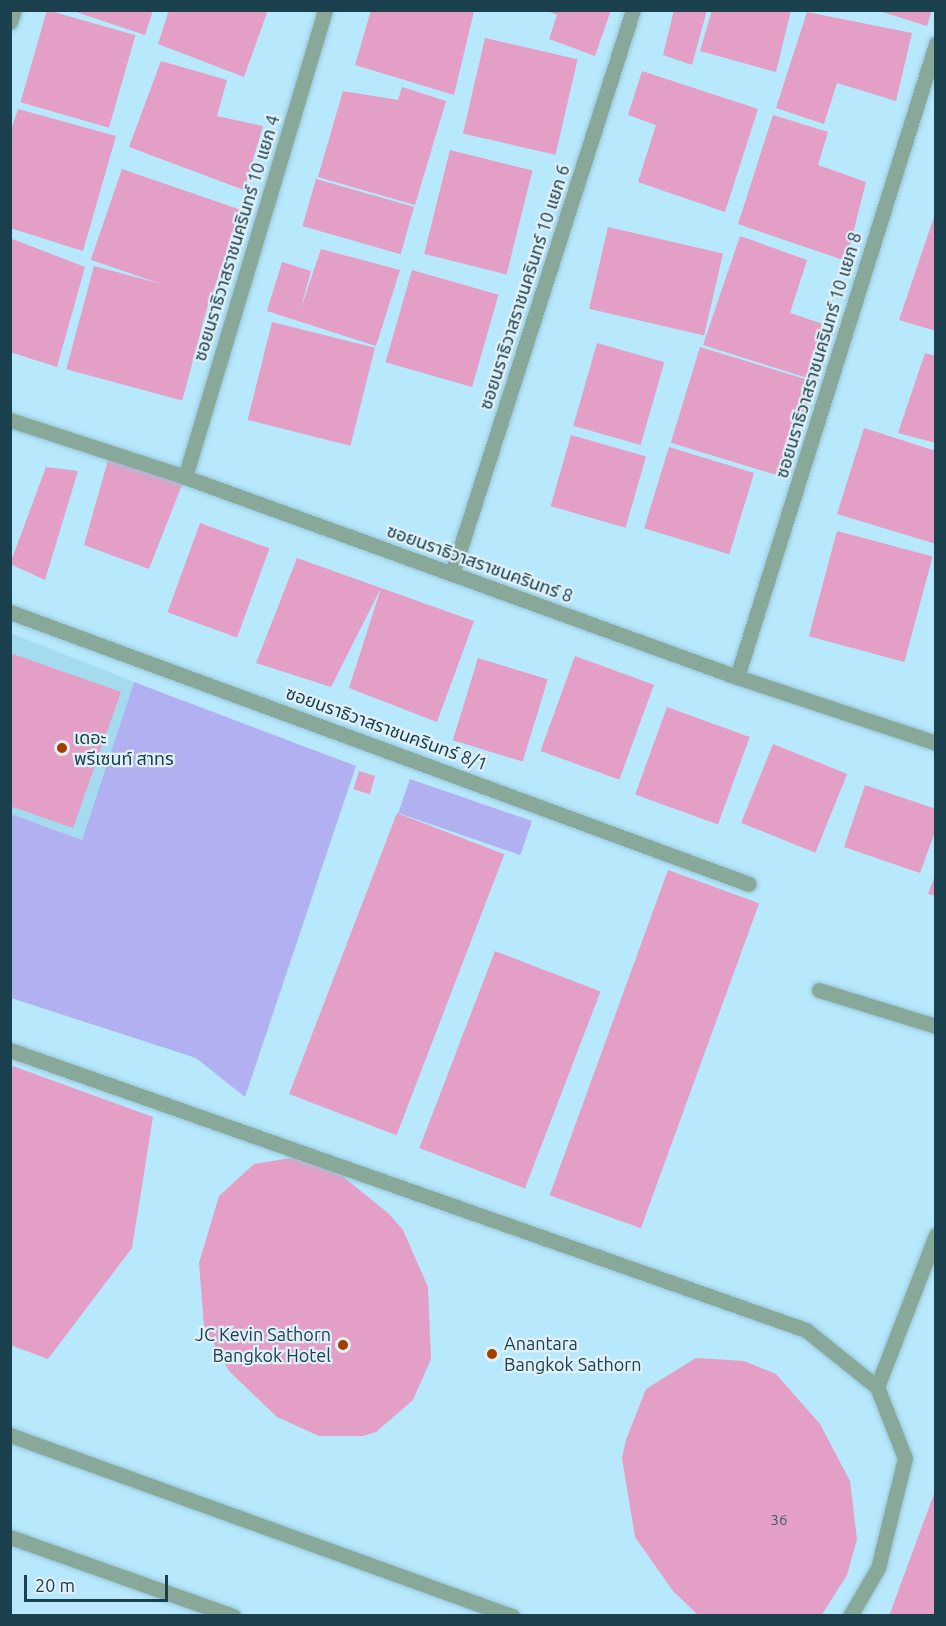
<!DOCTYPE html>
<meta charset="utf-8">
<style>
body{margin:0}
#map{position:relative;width:946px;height:1626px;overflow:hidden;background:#b7e8fc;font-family:Ubuntu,"Noto Sans Thai",sans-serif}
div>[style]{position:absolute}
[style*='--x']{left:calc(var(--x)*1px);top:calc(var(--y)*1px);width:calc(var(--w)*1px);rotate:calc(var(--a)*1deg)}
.built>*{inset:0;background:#a4dbef}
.green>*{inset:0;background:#b1b1f2;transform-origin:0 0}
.building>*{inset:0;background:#e39fc6;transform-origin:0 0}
.roads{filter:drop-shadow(0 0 2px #98c6d9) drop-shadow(0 0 2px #98c6d9)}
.lane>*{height:15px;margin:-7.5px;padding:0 7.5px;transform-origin:7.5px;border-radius:7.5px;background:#88a999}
.street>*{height:15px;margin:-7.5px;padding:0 7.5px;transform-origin:7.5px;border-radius:7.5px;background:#88a999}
.dots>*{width:16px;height:16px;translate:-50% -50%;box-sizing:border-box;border:3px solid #e0f0f6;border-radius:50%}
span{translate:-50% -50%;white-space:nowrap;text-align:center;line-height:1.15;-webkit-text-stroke:4.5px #e0f0f6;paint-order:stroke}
.number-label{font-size:15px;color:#4d586b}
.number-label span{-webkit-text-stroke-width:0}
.street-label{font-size:18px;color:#1b404d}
.poi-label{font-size:18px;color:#1b404d}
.left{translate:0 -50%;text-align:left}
.right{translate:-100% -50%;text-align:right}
.frame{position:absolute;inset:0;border:12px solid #1b404d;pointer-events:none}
.scale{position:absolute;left:24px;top:1575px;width:144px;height:27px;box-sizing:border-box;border:3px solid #1b404d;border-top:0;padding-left:8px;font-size:18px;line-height:21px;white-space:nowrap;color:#1b404d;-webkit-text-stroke:4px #e0f0f6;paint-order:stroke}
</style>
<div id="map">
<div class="built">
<div style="clip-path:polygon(10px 633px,134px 682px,82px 840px,11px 814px)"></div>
</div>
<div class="green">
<div style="clip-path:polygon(134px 682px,356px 766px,245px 1097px,196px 1058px,11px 998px,11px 814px,82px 840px)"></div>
<div style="left:410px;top:779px;width:129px;height:36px;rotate:19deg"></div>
</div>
<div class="building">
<div style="left:47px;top:10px;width:92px;height:96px;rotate:16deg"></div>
<div style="clip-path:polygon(70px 10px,153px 10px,145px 35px)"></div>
<div style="clip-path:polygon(169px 10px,268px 10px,244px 77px,158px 44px)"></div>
<div style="clip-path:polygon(371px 10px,474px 11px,454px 95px,355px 65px)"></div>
<div style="clip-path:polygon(611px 10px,595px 56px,549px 39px,557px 15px,545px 10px)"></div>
<div style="clip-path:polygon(674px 10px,707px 10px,692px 65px,663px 55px)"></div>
<div style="clip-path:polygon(712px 10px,791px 10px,776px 72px,700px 51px)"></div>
<div style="clip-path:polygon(876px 10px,932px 10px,927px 26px)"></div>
<div style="clip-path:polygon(807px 12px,912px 33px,896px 101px,837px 83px,824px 124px,776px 108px)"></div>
<div style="left:485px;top:38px;width:95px;height:98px;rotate:13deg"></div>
<div style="clip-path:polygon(161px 61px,227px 80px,217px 116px,263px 126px,244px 190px,129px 147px)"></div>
<div style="clip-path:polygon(642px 71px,758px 109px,725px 212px,638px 182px,656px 125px,628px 115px)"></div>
<div style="clip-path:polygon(402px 87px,446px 101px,415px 205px,318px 177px,343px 91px,398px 100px)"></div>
<div style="clip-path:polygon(18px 109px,116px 136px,83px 251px,10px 228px,10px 133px)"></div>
<div style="clip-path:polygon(773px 115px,828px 132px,818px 165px,866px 182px,846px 261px,738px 224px)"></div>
<div style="left:450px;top:150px;width:85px;height:107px;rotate:14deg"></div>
<div style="left:122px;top:169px;width:126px;height:96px;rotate:19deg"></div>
<div style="left:316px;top:179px;width:102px;height:49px;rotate:16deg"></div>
<div style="clip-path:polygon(935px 214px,936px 214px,936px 331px,899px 320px)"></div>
<div style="left:608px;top:227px;width:118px;height:84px;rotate:13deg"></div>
<div style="clip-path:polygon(740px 236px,807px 260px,790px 313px,835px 328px,817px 381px,703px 345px)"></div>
<div style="clip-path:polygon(10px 238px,85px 267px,57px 367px,10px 352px)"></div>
<div style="clip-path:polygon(321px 249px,400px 270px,376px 346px,267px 311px,282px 262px,311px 271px,300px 311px)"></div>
<div style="left:94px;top:266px;width:120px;height:107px;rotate:15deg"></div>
<div style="left:412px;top:270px;width:90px;height:96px;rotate:16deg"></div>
<div style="left:272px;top:322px;width:106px;height:101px;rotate:14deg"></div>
<div style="left:597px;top:343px;width:70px;height:86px;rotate:16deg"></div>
<div style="left:700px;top:347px;width:120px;height:100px;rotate:17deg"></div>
<div style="clip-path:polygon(925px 353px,936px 356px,936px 443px,898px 433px)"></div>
<div style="clip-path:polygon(864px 428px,936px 451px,936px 544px,837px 514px)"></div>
<div style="left:571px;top:435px;width:78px;height:74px;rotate:16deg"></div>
<div style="left:669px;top:447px;width:89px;height:85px;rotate:17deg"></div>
<div style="clip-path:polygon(108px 460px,185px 477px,149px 569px,84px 545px)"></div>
<div style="clip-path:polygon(46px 467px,78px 471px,45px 580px,10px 564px)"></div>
<div style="left:200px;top:523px;width:74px;height:95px;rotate:20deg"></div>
<div style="left:837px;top:531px;width:99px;height:109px;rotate:15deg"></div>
<div style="clip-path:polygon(297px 558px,381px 588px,474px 621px,437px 722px,349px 688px,381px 588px,331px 687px,256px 663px)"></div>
<div style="clip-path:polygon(10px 653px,121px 692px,73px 828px,10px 806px)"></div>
<div style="left:575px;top:656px;width:84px;height:101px;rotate:20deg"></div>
<div style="left:478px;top:658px;width:73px;height:86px;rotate:17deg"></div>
<div style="left:667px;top:707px;width:88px;height:93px;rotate:20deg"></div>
<div style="left:773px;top:744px;width:80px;height:85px;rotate:22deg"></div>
<div style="left:359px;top:771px;width:17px;height:19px;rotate:17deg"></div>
<div style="clip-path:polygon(865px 785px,936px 809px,936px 829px,920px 873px,844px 847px)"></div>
<div style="left:397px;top:813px;width:115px;height:301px;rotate:21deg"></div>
<div style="left:668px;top:870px;width:97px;height:346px;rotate:20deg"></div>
<div style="clip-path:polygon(935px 875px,936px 875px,936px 896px,928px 894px)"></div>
<div style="left:495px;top:951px;width:113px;height:211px;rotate:21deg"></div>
<div style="clip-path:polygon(10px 1065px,153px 1117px,132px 1248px,48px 1359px,10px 1345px)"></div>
<div style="clip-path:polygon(297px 1157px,335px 1170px,389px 1214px,403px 1230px,428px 1287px,431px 1359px,413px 1400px,376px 1432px,363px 1436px,319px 1436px,277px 1417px,229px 1371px,204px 1326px,199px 1263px,219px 1196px,254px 1164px)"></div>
<div style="clip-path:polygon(696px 1358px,744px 1361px,776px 1374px,820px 1424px,850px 1481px,857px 1539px,847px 1575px,821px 1616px,699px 1616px,673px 1591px,635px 1537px,622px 1458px,626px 1440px,646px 1389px)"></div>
<div style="clip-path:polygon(935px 1491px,936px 1616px,889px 1616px)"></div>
</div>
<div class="roads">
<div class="lane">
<div style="--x:819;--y:990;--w:122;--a:17.1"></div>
<div style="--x:10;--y:1050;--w:844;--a:19.38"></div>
<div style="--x:806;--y:1330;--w:91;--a:38.8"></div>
<div style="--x:877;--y:1387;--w:76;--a:68.5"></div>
<div style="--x:905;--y:1458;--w:113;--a:103.8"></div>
<div style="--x:878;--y:1568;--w:56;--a:120.3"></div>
<div style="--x:877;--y:1387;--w:163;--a:-68.8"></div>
<div style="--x:10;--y:1435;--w:534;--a:19.83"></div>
</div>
<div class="street">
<div style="--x:10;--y:22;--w:13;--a:-72"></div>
<div style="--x:10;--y:420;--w:184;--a:18"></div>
<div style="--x:185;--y:477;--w:587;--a:19.92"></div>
<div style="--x:737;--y:677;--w:210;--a:18.3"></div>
<div style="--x:185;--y:477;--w:488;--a:-73.3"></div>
<div style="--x:452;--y:574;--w:592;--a:-72.21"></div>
<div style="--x:10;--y:612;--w:787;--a:20.21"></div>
<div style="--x:737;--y:677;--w:664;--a:-72.55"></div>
<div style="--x:10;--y:1537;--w:237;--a:19.5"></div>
</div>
</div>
<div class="dots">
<div style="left:62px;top:748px;background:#a13f00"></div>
<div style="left:343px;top:1345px;background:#a13f00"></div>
<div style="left:492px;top:1354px;background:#a13f00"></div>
</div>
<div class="number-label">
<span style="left:779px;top:1520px">36</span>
</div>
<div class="street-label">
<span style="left:236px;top:238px;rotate:-73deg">ซอยนราธิวาสราชนครินทร์ 10 แยก 4</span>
<span style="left:524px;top:287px;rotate:-72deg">ซอยนราธิวาสราชนครินทร์ 10 แยก 6</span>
<span style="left:818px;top:355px;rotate:-73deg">ซอยนราธิวาสราชนครินทร์ 10 แยก 8</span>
<span style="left:480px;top:563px;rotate:20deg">ซอยนราธิวาสราชนครินทร์ 8</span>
<span style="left:387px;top:728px;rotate:20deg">ซอยนราธิวาสราชนครินทร์ 8/1</span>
</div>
<div class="poi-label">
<span class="left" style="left:74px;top:748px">เดอะ<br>พรีเซนท์ สาทร</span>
<span class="right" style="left:331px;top:1345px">JC Kevin Sathorn<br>Bangkok Hotel</span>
<span class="left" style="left:504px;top:1354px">Anantara<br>Bangkok Sathorn</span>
</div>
<div class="frame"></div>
<div class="scale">20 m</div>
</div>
